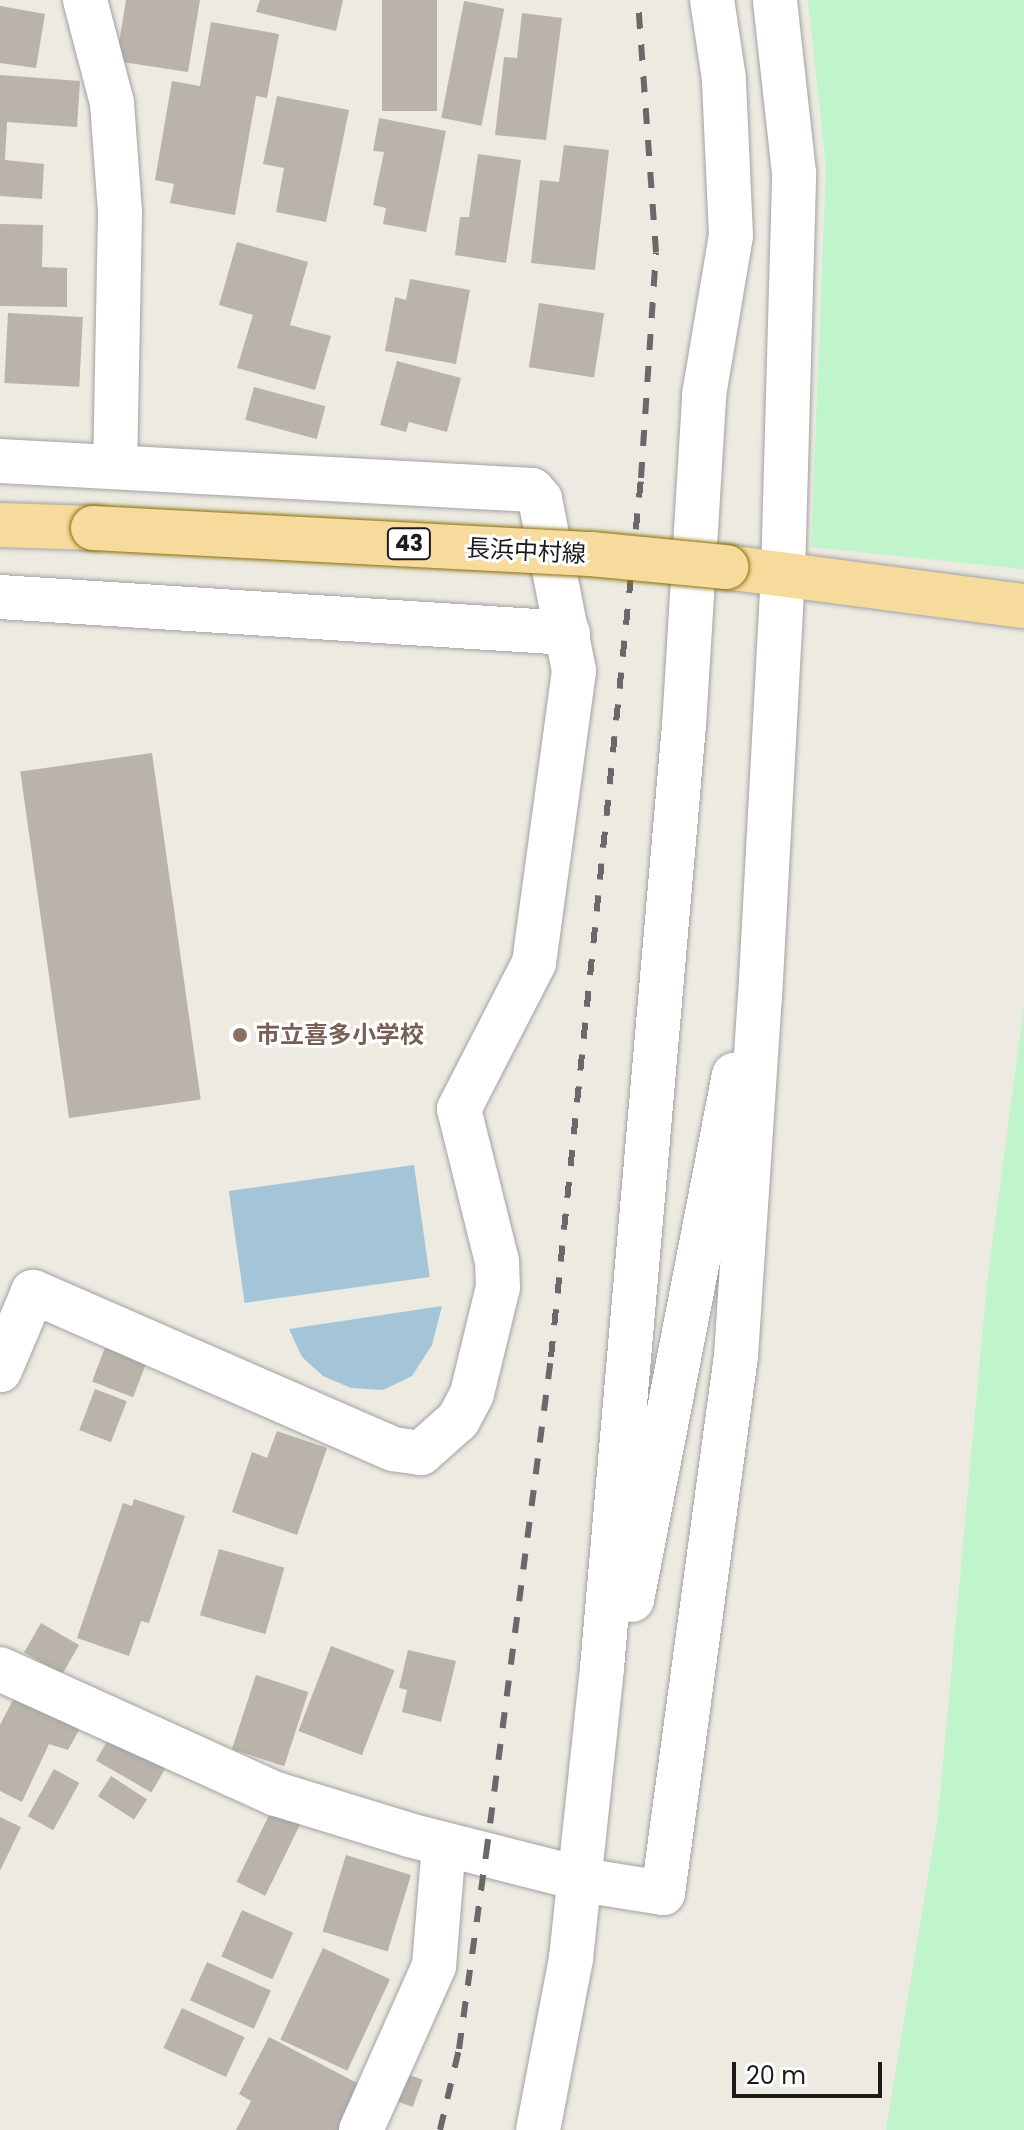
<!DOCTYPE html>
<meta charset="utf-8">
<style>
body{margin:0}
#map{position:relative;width:1024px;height:2130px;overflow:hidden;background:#eceae1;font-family:Poppins,"Noto Sans JP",sans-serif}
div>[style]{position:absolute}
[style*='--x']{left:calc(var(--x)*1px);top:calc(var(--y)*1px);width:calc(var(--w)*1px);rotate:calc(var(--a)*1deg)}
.park>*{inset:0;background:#c0f5cb}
.water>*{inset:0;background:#a4c5d8;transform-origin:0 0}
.building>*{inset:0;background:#b9b3ab;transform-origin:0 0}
.roads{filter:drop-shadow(0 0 2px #a2a2a2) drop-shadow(0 0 2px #a2a2a2)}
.street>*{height:44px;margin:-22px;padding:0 22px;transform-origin:22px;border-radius:22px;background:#fff}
.primary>*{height:44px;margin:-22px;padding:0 22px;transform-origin:22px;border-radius:22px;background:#f6db9d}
.rail>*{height:6px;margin-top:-3px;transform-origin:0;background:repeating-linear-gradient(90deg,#696969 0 16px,transparent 0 32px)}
.bridges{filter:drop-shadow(0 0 2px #8a7009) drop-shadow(0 0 2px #8a7009)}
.primary-bridge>*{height:44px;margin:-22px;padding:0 22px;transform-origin:22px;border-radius:22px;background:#f6db9d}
.dots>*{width:22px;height:22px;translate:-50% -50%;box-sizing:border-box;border:4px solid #fff;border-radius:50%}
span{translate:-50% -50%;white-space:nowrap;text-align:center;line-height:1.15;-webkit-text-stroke:6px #fff;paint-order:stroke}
.shield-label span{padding:2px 6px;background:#fff;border:2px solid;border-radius:6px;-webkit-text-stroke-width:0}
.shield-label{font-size:22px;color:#1b1b1b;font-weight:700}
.street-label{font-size:24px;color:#1b1b1b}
.education-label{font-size:24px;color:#785e54;font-weight:700}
.left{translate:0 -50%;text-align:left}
.scale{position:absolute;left:732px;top:2062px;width:150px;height:36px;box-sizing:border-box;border:4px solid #1b1b1b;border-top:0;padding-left:10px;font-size:24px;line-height:28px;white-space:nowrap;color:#1b1b1b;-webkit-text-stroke:6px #fff;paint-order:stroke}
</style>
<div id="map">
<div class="park">
<div style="clip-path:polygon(808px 0,1024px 0,1024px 569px,811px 547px,826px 168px)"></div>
<div style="clip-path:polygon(1024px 1006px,1024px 2130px,886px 2130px,938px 1817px,987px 1283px)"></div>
</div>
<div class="water">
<div style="left:414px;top:1165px;width:113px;height:187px;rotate:82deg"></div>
<div style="clip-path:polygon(442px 1306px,432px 1345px,412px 1376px,383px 1390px,351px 1388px,323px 1376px,302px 1357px,289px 1329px)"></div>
</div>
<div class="building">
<div style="clip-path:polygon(126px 0,200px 0,188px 72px,116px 61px)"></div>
<div style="clip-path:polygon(260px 0,343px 0,336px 31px,256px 12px)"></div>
<div style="left:382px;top:0;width:55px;height:111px"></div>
<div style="left:464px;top:1px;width:41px;height:119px;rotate:11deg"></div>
<div style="clip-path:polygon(0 6px,45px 14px,36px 68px,0 63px)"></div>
<div style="clip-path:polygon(522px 13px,562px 18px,546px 140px,495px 135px,504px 57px,517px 58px)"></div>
<div style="clip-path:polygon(211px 22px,279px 34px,267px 98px,256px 96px,235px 215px,170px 203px,174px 184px,155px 180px,172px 81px,200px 86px)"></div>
<div style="clip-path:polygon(0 75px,80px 81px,77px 127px,7px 122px,5px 160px,44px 164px,42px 199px,0 196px)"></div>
<div style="clip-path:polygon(277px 96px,349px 110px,326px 222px,276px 212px,284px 168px,263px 164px)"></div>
<div style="clip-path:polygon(379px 118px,446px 131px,426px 232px,383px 224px,386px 208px,373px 205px,384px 152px,373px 151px)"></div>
<div style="clip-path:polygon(564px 145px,609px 150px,595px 270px,531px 263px,540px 180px,559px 182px)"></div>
<div style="clip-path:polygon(478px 154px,521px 160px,506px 263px,455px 255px,460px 217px,469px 217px)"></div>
<div style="clip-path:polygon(0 224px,43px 225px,42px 267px,67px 268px,67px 307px,0 306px)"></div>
<div style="clip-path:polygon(237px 242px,308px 262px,290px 325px,331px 336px,315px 390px,237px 368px,253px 315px,219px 305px)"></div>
<div style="clip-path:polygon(410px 279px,470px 290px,456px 364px,385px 351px,395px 297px,406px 300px)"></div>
<div style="left:539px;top:303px;width:66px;height:65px;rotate:9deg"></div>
<div style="left:8px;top:313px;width:75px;height:70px;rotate:3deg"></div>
<div style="clip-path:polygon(397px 361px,461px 378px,447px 432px,409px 422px,406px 432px,380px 425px)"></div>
<div style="left:254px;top:387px;width:74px;height:34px;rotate:15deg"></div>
<div style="left:152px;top:753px;width:350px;height:133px;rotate:82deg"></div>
<div style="left:106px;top:1345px;width:44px;height:39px;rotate:21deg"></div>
<div style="left:95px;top:1389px;width:34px;height:44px;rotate:21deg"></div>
<div style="clip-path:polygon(277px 1431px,327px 1448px,297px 1535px,232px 1512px,252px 1452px,267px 1458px)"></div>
<div style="clip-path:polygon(134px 1499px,185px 1516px,149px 1623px,141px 1621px,129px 1656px,77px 1638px,123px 1503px,132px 1506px)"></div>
<div style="left:219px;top:1549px;width:68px;height:69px;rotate:16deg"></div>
<div style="left:41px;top:1623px;width:44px;height:34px;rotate:30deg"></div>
<div style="left:331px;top:1646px;width:68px;height:91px;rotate:21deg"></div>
<div style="clip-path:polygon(408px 1650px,456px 1661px,441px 1722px,402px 1712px,407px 1690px,399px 1688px)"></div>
<div style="left:256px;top:1675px;width:55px;height:78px;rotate:18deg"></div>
<div style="clip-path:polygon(16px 1694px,79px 1730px,68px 1750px,49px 1744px,22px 1802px,0 1791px,0 1725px)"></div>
<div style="left:113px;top:1731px;width:64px;height:34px;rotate:30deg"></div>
<div style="left:54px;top:1769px;width:29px;height:54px;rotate:29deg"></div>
<div style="left:111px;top:1776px;width:43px;height:24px;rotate:33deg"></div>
<div style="left:272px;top:1809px;width:32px;height:81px;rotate:26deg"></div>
<div style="clip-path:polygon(0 1817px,21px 1827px,0 1871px)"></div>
<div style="left:346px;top:1855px;width:68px;height:80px;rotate:17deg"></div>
<div style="left:242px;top:1910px;width:56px;height:51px;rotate:24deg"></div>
<div style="left:323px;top:1948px;width:74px;height:101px;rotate:25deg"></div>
<div style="left:207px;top:1962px;width:70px;height:42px;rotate:24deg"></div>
<div style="left:182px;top:2008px;width:69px;height:44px;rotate:25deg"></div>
<div style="clip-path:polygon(269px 2037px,363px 2086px,341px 2130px,236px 2130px,251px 2101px,239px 2094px)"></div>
<div style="left:401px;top:2072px;width:23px;height:29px;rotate:20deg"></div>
</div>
<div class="roads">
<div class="street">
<div style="--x:85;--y:0;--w:106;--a:75.3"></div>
<div style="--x:112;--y:103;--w:109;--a:85.8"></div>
<div style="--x:120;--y:212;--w:254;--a:91.1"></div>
<div style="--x:0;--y:461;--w:533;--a:3.12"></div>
<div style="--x:532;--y:490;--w:12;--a:48"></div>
<div style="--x:540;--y:499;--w:175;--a:78.8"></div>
<div style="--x:574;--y:671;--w:295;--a:97.8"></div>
<div style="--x:534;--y:963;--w:164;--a:117.2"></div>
<div style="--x:459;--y:1109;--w:157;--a:76"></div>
<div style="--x:497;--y:1261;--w:26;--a:88"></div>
<div style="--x:498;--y:1287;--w:110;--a:103.7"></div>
<div style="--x:472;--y:1394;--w:30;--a:118"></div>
<div style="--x:458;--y:1420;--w:50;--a:138.3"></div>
<div style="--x:421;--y:1453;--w:28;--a:-172"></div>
<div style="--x:393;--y:1449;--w:393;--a:-156.4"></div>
<div style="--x:33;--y:1292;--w:85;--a:112.9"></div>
<div style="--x:0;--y:597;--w:569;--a:3.63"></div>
<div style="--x:632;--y:1600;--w:535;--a:-79.01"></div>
<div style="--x:0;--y:1669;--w:303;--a:24.4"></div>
<div style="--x:276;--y:1794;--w:139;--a:17.1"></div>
<div style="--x:409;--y:1835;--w:191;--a:14.3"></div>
<div style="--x:594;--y:1882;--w:70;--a:9.1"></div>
<div style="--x:663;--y:1893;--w:542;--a:-82.26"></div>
<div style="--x:736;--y:1356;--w:359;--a:-86.2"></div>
<div style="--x:760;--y:998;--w:425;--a:-86.9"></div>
<div style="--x:783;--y:574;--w:401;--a:-88.4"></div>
<div style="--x:794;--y:173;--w:174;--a:-96.3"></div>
<div style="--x:361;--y:2130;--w:180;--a:-66"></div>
<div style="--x:434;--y:1966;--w:122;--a:-85.3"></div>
<div style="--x:538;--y:2130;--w:175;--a:-79.1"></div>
<div style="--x:571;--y:1958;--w:292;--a:-83.9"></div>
<div style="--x:602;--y:1668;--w:946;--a:-85.03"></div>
<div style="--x:684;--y:726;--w:332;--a:-86.5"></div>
<div style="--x:704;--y:395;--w:161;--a:-80.4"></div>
<div style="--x:731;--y:236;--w:157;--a:-92.6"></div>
<div style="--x:724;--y:79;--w:80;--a:-98.6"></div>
</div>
<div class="primary">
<div style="--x:0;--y:525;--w:93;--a:1.8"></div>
<div style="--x:726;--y:567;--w:301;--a:7.5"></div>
</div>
</div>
<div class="rail">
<div style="--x:440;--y:2130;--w:83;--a:-76.8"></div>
<div style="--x:459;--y:2049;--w:196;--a:-82.1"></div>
<div style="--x:486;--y:1855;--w:502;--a:-82.56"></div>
<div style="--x:551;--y:1357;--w:884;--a:-84.15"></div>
<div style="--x:641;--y:478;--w:226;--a:-86.2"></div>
<div style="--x:656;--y:252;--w:253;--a:-94.1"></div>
</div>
<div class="bridges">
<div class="primary-bridge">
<div style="--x:93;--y:528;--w:499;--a:3"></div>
<div style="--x:591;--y:554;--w:136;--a:5.5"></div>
</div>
</div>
<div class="dots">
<div style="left:240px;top:1035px;background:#8d6e63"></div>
</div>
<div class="shield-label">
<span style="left:409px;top:544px">43</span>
</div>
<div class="street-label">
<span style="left:526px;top:551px;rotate:3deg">長浜中村線</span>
</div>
<div class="education-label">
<span class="left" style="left:256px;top:1035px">市立喜多小学校</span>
</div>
<div class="scale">20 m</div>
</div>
